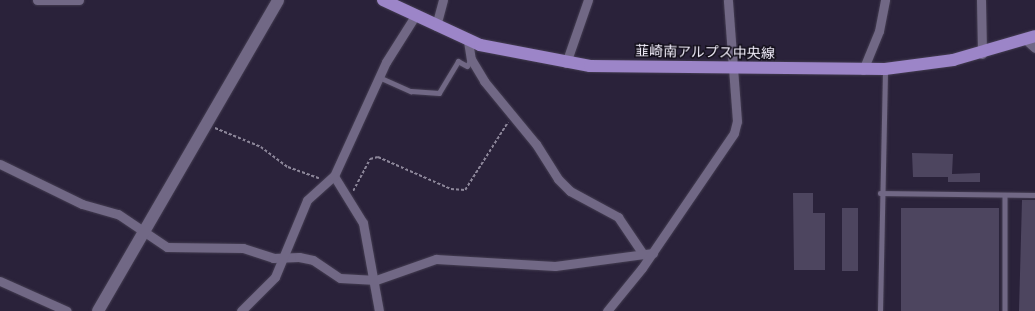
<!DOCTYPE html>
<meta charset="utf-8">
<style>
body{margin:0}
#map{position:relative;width:1035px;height:311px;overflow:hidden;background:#2a223a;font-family:"Source Serif 4","Noto Sans JP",serif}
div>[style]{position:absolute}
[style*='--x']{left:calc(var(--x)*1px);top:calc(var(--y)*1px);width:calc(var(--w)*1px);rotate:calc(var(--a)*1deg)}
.building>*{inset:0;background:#4d455f;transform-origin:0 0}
.path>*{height:1.5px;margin-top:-0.75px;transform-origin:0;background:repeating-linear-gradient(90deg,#8c8699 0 3px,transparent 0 5px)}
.roads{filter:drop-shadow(0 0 1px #443d51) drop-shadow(0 0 1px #443d51)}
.lane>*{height:4.5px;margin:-2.25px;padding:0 2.25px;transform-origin:2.25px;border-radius:2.25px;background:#716885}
.street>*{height:9px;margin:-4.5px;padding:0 4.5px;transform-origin:4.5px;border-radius:4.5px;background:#716885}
.secondary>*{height:12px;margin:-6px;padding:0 6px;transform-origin:6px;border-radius:6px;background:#716885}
.primary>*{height:12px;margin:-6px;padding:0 6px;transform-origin:6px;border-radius:6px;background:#9c85c8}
span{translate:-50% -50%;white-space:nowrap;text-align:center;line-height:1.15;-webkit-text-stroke:3px #120e19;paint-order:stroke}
.street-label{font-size:14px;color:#f4f0fd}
</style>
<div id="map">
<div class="building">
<div style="clip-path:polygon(912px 153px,953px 154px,952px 174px,980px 173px,980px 182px,948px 182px,948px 177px,913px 177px)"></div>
<div style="clip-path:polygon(793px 193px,813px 193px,813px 213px,825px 213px,825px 270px,794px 270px)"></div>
<div style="clip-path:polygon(1022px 200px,1035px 200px,1035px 311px,1019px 311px)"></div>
<div style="left:842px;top:208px;width:16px;height:63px"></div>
<div style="left:999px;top:208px;width:103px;height:98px;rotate:90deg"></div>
</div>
<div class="path">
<div style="--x:215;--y:128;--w:50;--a:22.4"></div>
<div style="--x:261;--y:147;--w:34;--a:37"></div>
<div style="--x:288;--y:167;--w:33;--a:20"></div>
<div style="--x:353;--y:191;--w:36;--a:-62"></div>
<div style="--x:370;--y:159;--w:8;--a:-14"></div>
<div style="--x:378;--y:157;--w:80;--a:23.7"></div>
<div style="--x:451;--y:189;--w:14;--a:4"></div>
<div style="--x:465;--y:190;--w:80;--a:-57.7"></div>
</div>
<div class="roads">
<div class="lane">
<div style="--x:379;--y:77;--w:35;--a:24"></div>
<div style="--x:411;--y:91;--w:28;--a:4"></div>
<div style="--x:439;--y:93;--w:37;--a:-59"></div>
<div style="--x:458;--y:61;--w:10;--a:29"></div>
<div style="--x:467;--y:66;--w:8;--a:-60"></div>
<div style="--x:880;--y:193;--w:155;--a:0.7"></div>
<div style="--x:1005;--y:195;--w:116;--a:90"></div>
<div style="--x:880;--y:311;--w:242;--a:-88.8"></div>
</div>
<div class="street">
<div style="--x:37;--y:0;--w:42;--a:0"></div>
<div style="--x:981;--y:0;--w:54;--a:88.9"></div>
<div style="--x:436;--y:26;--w:27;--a:-75"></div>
<div style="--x:1026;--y:40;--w:12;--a:42"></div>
<div style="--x:468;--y:41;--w:18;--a:81"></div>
<div style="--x:471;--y:59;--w:26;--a:59"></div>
<div style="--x:484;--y:81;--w:82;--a:50.5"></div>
<div style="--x:536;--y:144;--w:41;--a:57.8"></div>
<div style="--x:558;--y:179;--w:17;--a:45"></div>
<div style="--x:570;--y:191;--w:55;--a:28.4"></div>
<div style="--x:618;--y:217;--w:45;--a:56"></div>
<div style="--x:566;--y:63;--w:67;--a:-70.8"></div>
<div style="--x:863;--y:70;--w:42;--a:-67.7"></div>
<div style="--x:879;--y:31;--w:32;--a:-79"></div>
<div style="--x:0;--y:164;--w:91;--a:26"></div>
<div style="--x:82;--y:204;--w:37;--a:16"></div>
<div style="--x:118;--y:214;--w:59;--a:34"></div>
<div style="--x:167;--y:247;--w:76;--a:0.8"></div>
<div style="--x:243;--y:248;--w:32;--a:18"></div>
<div style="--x:273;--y:258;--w:26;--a:-2"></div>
<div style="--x:299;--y:257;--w:14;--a:12"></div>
<div style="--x:313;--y:260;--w:32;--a:34"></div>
<div style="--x:340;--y:278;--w:36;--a:3"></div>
<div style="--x:376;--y:280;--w:64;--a:-19.3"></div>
<div style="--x:436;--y:259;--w:119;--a:3.4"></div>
<div style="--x:555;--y:266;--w:99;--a:-7.6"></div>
<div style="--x:334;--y:176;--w:55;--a:58.3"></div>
<div style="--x:363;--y:223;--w:89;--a:79.7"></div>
<div style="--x:0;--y:281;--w:73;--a:24.1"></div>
<div style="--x:241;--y:311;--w:48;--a:-45"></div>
<div style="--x:275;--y:277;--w:83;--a:-67.4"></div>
<div style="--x:307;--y:200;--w:36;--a:-42"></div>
<div style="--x:334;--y:176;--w:125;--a:-65.5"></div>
<div style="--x:386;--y:62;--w:54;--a:-57.8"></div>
<div style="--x:607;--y:311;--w:55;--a:-50.9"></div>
<div style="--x:642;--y:268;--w:163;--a:-55.7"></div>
<div style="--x:734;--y:133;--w:12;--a:-76"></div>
<div style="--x:737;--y:121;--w:121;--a:-94.3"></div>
</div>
<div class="secondary">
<div style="--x:98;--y:311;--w:359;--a:-59.9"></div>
</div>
<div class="primary">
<div style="--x:383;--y:0;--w:107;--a:24.9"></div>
<div style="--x:480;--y:45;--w:112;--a:10.8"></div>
<div style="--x:590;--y:66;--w:295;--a:0.6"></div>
<div style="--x:885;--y:69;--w:69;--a:-7.5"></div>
<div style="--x:953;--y:60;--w:85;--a:-16.3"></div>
</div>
</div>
<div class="street-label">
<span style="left:705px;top:52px;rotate:1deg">韮崎南アルプス中央線</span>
</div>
</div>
